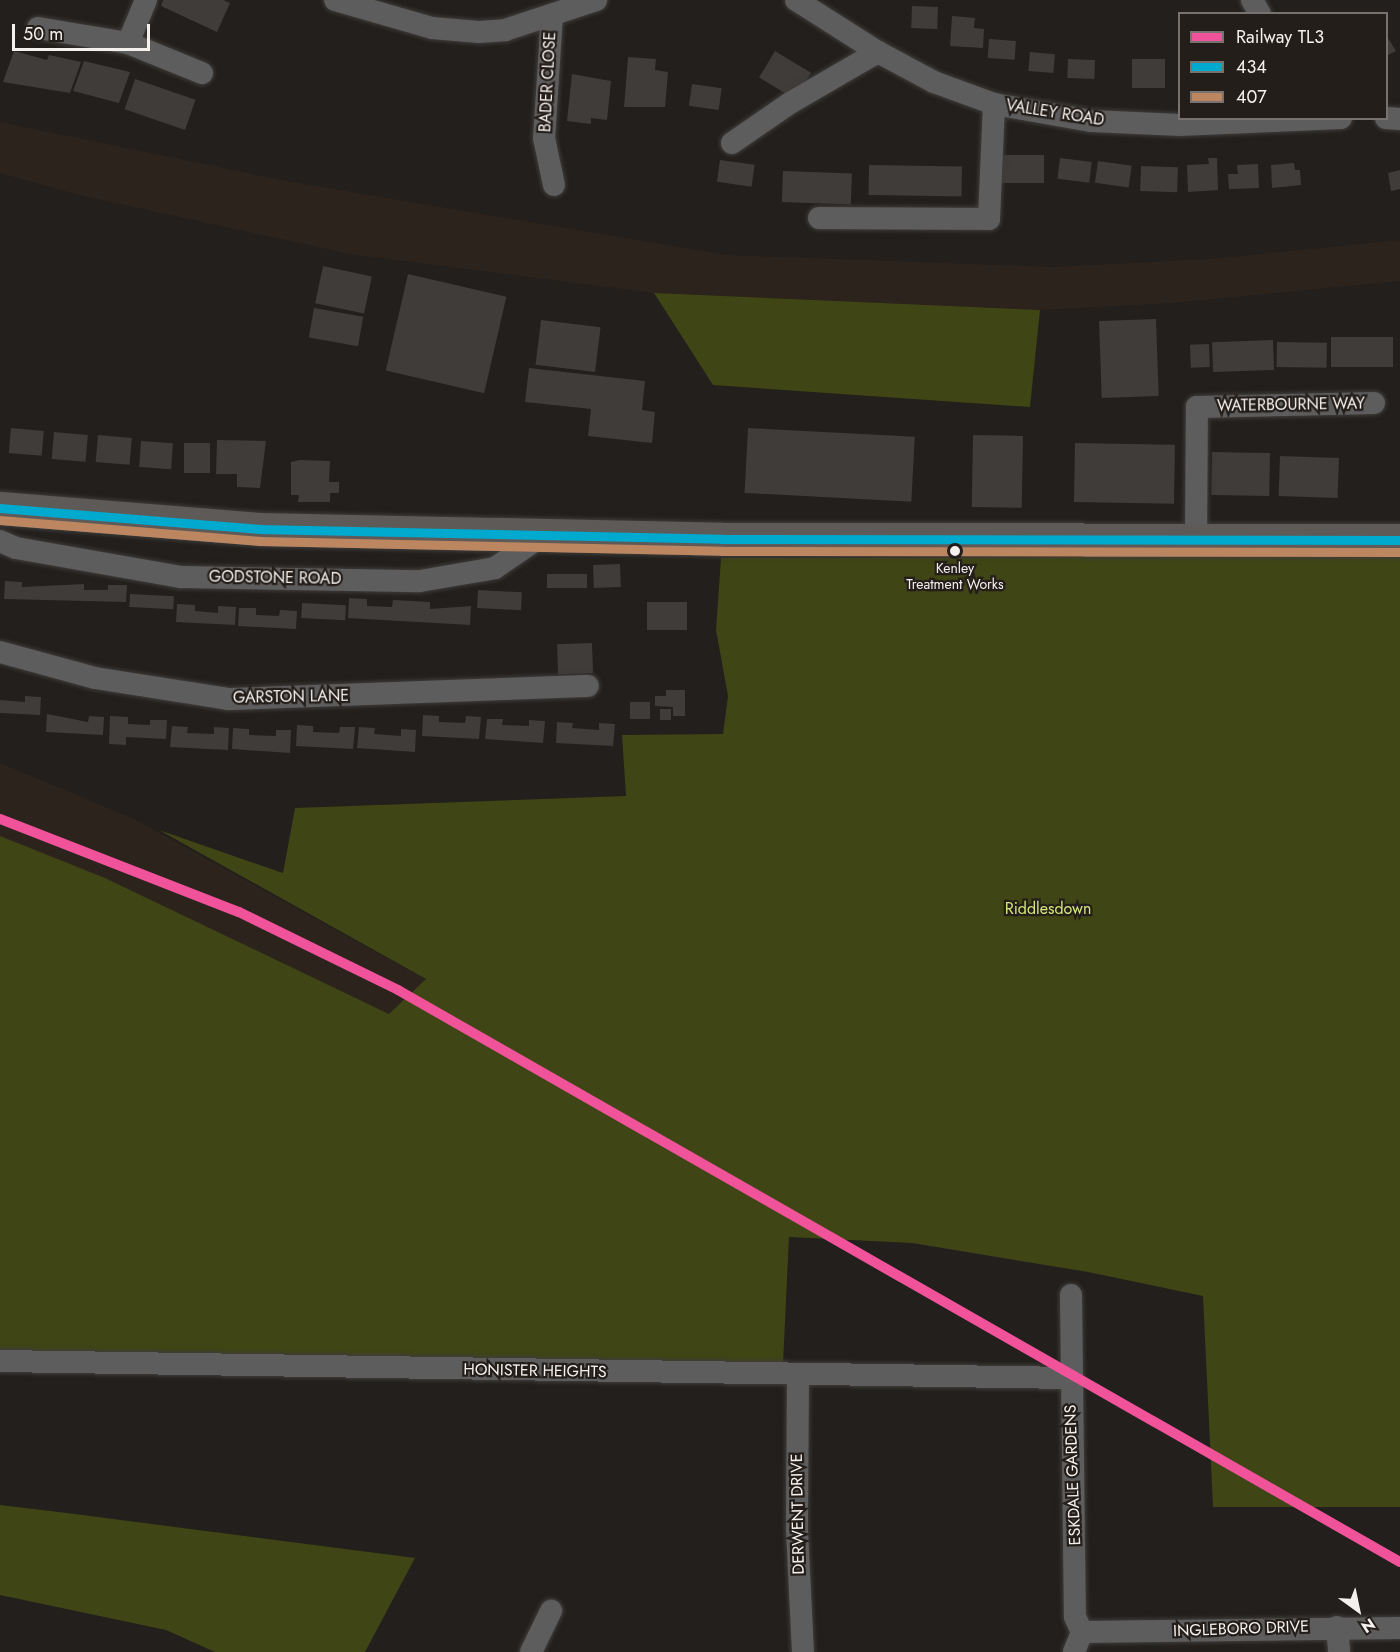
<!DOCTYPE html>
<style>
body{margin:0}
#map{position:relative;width:1400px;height:1652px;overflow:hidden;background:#221f1c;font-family:Jost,sans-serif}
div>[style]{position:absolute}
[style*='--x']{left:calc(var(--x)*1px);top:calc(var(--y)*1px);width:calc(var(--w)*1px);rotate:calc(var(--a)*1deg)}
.built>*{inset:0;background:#2d231d}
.green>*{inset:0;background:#3f4514}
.building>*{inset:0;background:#3f3c3a;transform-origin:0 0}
.roads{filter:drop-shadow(0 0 2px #3f3c3a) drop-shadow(0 0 2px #3f3c3a)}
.street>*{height:22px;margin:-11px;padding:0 11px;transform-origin:11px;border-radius:11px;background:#5e5d5d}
.highway>*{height:33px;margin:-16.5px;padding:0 16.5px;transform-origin:16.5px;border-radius:16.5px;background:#5e5a58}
.bus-1>*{height:9px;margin:-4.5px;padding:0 4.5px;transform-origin:4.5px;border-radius:4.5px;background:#00a9ce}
.bus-2>*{height:9px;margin:-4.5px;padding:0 4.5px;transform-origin:4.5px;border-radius:4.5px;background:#bb8660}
.rail-1>*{height:10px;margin:-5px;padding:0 5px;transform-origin:5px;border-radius:5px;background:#f1539a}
.dots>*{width:16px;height:16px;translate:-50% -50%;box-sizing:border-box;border:3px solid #241e1a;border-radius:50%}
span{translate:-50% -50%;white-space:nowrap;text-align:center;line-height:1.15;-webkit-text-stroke:4.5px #241e1a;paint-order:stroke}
.bus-label{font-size:14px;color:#f4f0ee}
.street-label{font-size:16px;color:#f4f0ee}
.park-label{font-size:16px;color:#d4e77a}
.legend{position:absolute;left:1178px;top:12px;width:210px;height:108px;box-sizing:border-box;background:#241e1a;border:2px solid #77726f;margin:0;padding:8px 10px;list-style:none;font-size:18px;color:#f4f0ee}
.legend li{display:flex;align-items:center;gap:12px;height:30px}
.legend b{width:30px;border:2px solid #77726f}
.north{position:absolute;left:1328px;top:1580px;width:60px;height:60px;-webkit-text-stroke:4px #241e1a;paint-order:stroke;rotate:147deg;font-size:16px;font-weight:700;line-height:24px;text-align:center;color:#f4f0ee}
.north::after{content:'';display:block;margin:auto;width:21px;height:27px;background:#f4f0ee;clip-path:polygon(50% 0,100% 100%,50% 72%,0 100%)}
.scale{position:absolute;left:12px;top:24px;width:138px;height:27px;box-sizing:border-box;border:3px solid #f4f0ee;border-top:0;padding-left:8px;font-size:18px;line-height:21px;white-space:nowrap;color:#f4f0ee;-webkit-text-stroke:4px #241e1a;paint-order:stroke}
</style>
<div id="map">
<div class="built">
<div style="clip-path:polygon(0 122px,281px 180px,725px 255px,1055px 267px,1210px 259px,1400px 240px,1400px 281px,1172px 303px,1040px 310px,654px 293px,350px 254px,79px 195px,0 173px)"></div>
<div style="clip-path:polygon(0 763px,132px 818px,427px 980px,389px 1014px,105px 878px,0 839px)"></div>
</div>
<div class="green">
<div style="clip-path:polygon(654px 293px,1040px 310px,1030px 407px,713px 385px)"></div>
<div style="clip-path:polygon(1400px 556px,1400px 1507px,1213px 1507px,1203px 1296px,1088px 1272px,912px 1243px,789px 1237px,783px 1364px,0 1351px,0 836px,105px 878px,389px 1014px,426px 979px,159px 830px,283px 873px,295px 808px,626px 796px,622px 735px,723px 734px,728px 696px,716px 630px,721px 558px)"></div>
<div style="clip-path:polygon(0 1505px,67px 1513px,415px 1558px,365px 1652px,215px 1652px,166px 1630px,0 1595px)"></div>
</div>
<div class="building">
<div style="clip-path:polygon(163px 0,223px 0,230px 3px,217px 32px,161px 6px)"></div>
<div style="left:912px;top:6px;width:26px;height:22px;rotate:2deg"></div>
<div style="clip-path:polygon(952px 16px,975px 18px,974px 28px,984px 29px,983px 48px,950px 46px)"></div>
<div style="clip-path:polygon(1386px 35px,1396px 51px,1386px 56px)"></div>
<div style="left:989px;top:39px;width:27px;height:19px;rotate:4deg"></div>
<div style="clip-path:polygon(14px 51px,47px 60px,49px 55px,81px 62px,70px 93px,3px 82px)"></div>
<div style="left:775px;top:51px;width:42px;height:31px;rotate:31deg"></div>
<div style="left:1030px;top:52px;width:25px;height:19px;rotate:5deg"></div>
<div style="clip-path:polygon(628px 57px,656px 59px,655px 70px,668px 72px,665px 107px,624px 107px)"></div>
<div style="left:1068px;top:59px;width:27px;height:19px;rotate:2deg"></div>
<div style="left:1165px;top:59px;width:29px;height:33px;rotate:90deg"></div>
<div style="clip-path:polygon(84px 61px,130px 72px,119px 103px,73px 91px)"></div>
<div style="clip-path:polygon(572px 74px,611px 81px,607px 120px,591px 118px,591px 124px,567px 121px)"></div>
<div style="left:135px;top:79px;width:64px;height:32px;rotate:19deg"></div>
<div style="left:692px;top:84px;width:30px;height:22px;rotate:8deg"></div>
<div style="left:998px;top:155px;width:46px;height:28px"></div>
<div style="left:1060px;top:158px;width:32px;height:21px;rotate:7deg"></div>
<div style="clip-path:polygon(1208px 158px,1217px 158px,1218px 190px,1188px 192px,1187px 165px,1209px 164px)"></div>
<div style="left:720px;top:160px;width:35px;height:22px;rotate:8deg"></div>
<div style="left:1098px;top:161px;width:34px;height:22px;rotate:8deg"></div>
<div style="clip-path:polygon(1294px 163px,1295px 170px,1300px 170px,1301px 185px,1272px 188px,1271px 165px)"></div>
<div style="clip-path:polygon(1258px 164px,1259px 188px,1229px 189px,1228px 174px,1238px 174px,1237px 165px)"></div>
<div style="left:869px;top:165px;width:93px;height:30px;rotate:1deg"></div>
<div style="left:1141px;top:166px;width:37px;height:25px;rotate:2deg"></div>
<div style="clip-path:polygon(1400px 170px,1400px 189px,1391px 191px,1388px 173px)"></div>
<div style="left:783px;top:171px;width:69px;height:31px;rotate:2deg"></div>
<div style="left:323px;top:266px;width:50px;height:38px;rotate:12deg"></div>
<div style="left:408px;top:274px;width:101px;height:99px;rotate:13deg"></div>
<div style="left:314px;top:308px;width:50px;height:30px;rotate:10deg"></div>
<div style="left:1156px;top:319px;width:77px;height:57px;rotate:88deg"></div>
<div style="left:541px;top:320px;width:60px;height:45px;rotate:7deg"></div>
<div style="left:1331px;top:337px;width:62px;height:30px"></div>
<div style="left:1273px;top:340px;width:30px;height:61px;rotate:88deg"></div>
<div style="left:1277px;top:342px;width:50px;height:25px;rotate:1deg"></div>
<div style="left:1209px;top:344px;width:23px;height:19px;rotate:88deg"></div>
<div style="clip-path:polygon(529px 368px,645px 381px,642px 410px,655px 412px,652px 443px,588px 436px,591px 409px,525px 402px)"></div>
<div style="left:11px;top:428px;width:33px;height:25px;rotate:5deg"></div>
<div style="left:748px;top:428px;width:167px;height:65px;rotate:3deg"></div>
<div style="left:54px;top:432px;width:34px;height:27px;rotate:5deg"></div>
<div style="left:98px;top:435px;width:34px;height:27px;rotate:5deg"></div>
<div style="left:973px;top:435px;width:50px;height:72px;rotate:1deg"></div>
<div style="clip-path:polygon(217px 440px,266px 441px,260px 488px,237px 487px,237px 474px,216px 474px)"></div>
<div style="left:141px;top:441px;width:32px;height:26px;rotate:4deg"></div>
<div style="left:184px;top:443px;width:26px;height:30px"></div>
<div style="left:1075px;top:443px;width:100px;height:59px;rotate:1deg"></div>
<div style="left:1212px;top:452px;width:58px;height:43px;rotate:1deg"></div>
<div style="left:1280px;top:456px;width:59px;height:40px;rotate:2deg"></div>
<div style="clip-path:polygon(300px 460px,330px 461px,329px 482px,339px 482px,339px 493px,330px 493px,330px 502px,298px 502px,299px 495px,291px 495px,291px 462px)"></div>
<div style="left:620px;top:564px;width:23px;height:27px;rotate:88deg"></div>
<div style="left:587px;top:574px;width:14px;height:40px;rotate:90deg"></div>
<div style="clip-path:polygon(5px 581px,22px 582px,22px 587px,84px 584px,84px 590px,108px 590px,108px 585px,127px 585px,126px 602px,4px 599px)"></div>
<div style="left:478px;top:590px;width:44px;height:18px;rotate:3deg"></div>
<div style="left:130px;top:594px;width:44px;height:13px;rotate:3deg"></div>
<div style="clip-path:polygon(349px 598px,367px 599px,367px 606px,392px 607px,393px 600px,430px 602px,430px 609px,471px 606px,470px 625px,348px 618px)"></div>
<div style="left:647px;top:602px;width:40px;height:28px"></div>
<div style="left:302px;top:603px;width:44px;height:15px;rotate:3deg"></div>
<div style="clip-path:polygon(177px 604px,195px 605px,195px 611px,218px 613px,218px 606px,236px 607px,235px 625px,176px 622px)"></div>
<div style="clip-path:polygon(239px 608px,256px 608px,256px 615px,279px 616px,280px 610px,297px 611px,296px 629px,238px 626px)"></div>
<div style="left:592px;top:643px;width:30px;height:35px;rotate:88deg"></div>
<div style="clip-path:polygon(666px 690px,685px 690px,685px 716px,673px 716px,673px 707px,655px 706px,655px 696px,666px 696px)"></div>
<div style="clip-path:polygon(25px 696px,41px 697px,40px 715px,0 713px,0 700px,25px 702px)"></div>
<div style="left:630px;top:702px;width:20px;height:17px"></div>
<div style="left:660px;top:709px;width:11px;height:11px"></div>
<div style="clip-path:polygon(47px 714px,88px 722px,89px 716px,104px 717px,103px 735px,46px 732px)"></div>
<div style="clip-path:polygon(423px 715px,439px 716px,439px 722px,465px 723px,466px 716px,481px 717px,479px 739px,422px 736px)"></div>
<div style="clip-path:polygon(110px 716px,128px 717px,128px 724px,150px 725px,150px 720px,167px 720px,166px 739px,126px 737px,126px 745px,109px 744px)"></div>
<div style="clip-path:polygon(487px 719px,503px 719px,502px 725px,529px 726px,529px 720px,545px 721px,543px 743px,485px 739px)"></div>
<div style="clip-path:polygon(557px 722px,573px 723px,572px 728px,599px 730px,599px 723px,615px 724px,613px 746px,556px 743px)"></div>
<div style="clip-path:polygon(297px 725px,313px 726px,313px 732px,339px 733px,340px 727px,355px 727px,353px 749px,296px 746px)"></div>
<div style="clip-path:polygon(172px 726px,188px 727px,187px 733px,214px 734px,214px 727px,229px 728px,228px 750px,170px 747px)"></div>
<div style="clip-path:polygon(359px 727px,375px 728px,374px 734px,401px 736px,401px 729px,416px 730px,415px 752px,357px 748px)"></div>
<div style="clip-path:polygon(233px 728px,249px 729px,249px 735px,276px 736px,276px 730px,291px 730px,290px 753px,232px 749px)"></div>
</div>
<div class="roads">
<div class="street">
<div style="--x:335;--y:0;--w:101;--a:16.1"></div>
<div style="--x:432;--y:28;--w:47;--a:4.9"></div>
<div style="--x:479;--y:32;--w:26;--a:-4"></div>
<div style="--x:505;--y:30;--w:96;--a:-18.2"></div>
<div style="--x:796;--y:0;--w:97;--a:32.4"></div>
<div style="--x:878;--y:52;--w:64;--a:28.2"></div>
<div style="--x:934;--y:82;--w:64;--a:20.1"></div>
<div style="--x:994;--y:104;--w:98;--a:9.9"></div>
<div style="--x:1091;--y:121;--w:89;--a:2.6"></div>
<div style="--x:1180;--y:125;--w:161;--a:-2.5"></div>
<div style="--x:1252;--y:0;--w:16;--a:60"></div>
<div style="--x:552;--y:15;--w:123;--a:93.7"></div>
<div style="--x:544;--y:138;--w:48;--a:78"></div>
<div style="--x:38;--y:28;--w:91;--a:9.5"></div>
<div style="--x:128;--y:43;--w:80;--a:22.1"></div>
<div style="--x:128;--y:43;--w:47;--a:-67.3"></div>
<div style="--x:1386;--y:118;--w:14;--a:4"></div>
<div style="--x:732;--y:143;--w:70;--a:-34.6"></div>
<div style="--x:790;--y:103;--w:102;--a:-30.1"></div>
<div style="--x:819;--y:218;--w:170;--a:0.3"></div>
<div style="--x:989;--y:219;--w:115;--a:-87.5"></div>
<div style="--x:1196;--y:540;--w:133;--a:-89.6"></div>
<div style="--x:1197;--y:407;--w:177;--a:-1.3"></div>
<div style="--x:0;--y:541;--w:17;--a:24"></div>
<div style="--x:16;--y:548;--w:168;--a:10"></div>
<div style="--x:181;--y:577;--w:239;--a:1"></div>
<div style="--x:420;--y:581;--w:76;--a:-9.8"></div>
<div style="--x:495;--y:568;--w:58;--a:-34.5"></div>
<div style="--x:0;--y:652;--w:98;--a:15.3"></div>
<div style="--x:95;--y:678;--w:136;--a:8.9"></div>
<div style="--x:229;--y:699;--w:359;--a:-2.1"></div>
<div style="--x:1071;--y:1295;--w:322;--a:89.3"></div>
<div style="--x:1075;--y:1617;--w:17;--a:65"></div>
<div style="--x:1082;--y:1632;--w:22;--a:112"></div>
<div style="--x:0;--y:1361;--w:1070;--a:0.91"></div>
<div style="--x:798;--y:1376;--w:154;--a:90.4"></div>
<div style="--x:797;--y:1530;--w:122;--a:87.2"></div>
<div style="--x:1337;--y:1627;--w:25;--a:85"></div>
<div style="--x:1082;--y:1632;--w:318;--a:-0.7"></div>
<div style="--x:531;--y:1652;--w:46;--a:-64"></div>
</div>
<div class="highway">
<div style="--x:0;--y:508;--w:260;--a:4.6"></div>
<div style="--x:259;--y:529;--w:463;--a:1.2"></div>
<div style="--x:722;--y:539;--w:678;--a:0.08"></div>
</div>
</div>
<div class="bus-1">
<div style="--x:0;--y:508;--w:260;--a:4.6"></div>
<div style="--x:259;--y:529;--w:463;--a:1.2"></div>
<div style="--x:722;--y:539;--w:678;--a:0.08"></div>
</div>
<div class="bus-2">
<div style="--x:0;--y:520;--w:260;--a:4.6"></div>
<div style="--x:259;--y:541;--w:463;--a:1.2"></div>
<div style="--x:722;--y:551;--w:678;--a:0.08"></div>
</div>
<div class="rail-1">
<div style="--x:0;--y:819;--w:256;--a:21.3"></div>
<div style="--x:239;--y:912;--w:177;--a:26.1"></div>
<div style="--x:398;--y:990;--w:1154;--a:29.72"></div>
</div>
<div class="dots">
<div style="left:955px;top:551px;background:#f4f0ee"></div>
</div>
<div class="bus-label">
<span style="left:955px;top:576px">Kenley<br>Treatment Works</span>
</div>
<div class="street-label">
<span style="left:548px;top:82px;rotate:-87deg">BADER CLOSE</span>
<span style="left:1055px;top:113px;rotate:9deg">VALLEY ROAD</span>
<span style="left:1291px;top:405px;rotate:-1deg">WATERBOURNE WAY</span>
<span style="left:275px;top:578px;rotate:1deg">GODSTONE ROAD</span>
<span style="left:291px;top:697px;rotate:-1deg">GARSTON LANE</span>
<span style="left:535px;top:1371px;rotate:1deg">HONISTER HEIGHTS</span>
<span style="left:1073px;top:1475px;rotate:-92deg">ESKDALE GARDENS</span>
<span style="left:798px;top:1514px;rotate:-91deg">DERWENT DRIVE</span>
<span style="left:1241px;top:1629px;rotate:-2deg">INGLEBORO DRIVE</span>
</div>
<div class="park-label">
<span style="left:1048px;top:909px">Riddlesdown</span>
</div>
<ul class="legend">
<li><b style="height:8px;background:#f1539a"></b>Railway TL3</li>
<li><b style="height:8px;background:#00a9ce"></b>434</li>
<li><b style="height:8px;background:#bb8660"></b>407</li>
</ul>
<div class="north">N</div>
<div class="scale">50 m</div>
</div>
